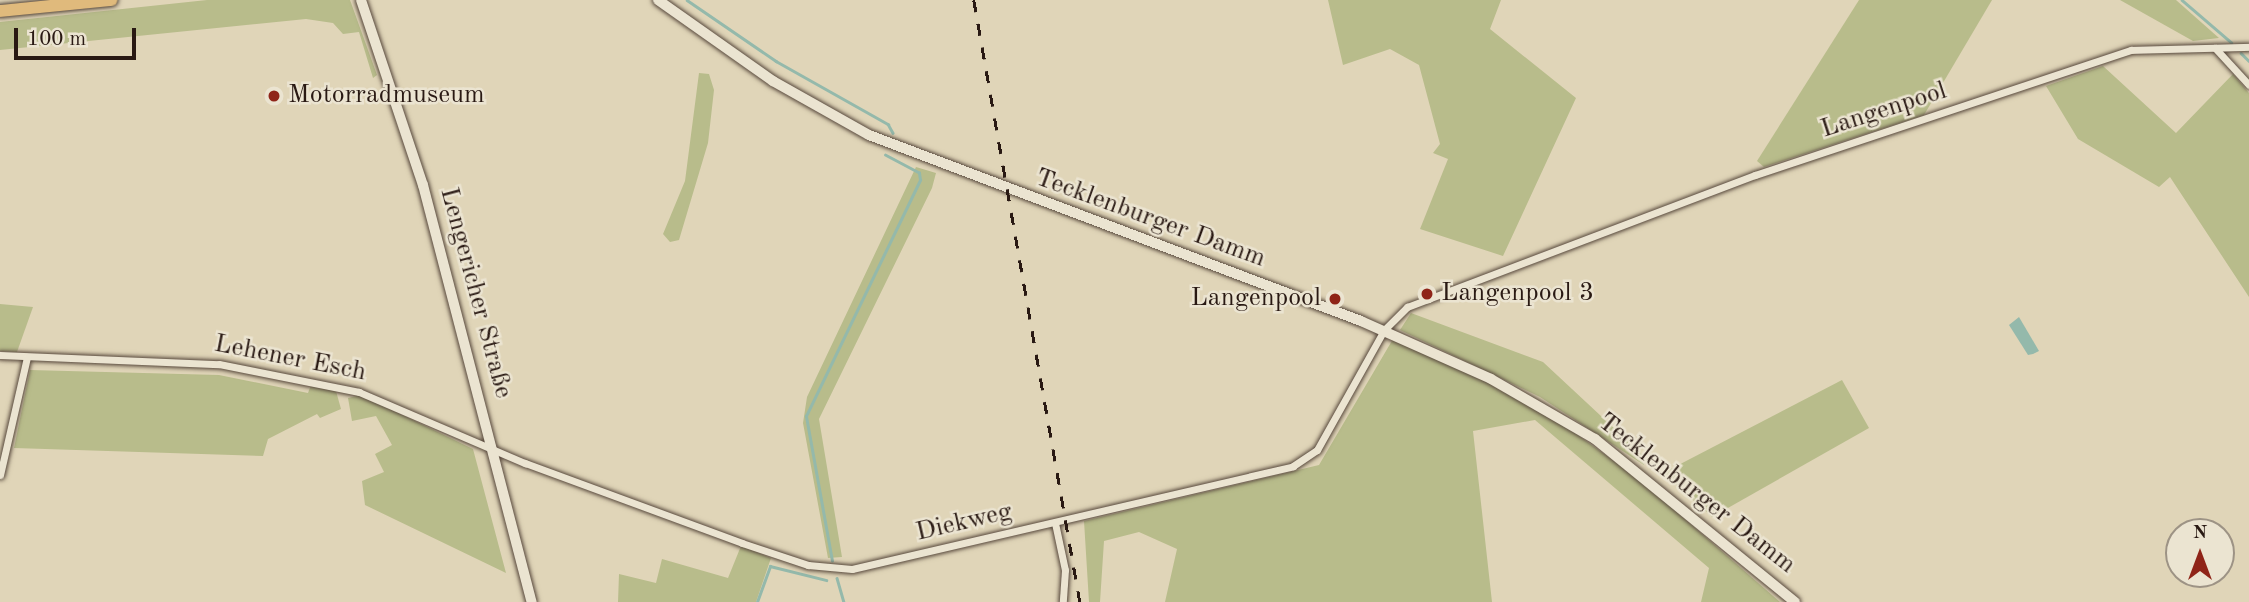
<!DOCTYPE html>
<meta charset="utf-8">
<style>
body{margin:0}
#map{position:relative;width:2249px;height:602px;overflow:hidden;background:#e0d5b8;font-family:"Old Standard TT",serif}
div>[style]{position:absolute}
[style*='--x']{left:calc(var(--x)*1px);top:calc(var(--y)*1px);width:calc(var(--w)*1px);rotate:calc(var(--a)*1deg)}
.green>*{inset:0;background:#b8bc8b}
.water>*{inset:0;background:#94b9ab}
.stream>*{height:2.5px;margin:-1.25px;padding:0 1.25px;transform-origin:1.25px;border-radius:1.25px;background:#94b9ab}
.roads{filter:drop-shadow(0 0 2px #57483c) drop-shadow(0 0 2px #57483c)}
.street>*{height:7px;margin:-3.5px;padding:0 3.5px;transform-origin:3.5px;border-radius:3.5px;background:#ebe4d1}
.secondary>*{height:10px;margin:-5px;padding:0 5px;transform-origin:5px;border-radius:5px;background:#ebe4d1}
.highway>*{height:12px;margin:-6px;padding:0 6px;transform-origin:6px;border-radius:6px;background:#e0ba7c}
.rail>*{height:2.5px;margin-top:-1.25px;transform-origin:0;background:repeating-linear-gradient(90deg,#291913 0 12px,transparent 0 24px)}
.dots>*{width:19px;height:19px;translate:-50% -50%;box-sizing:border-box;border:4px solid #ebe4d1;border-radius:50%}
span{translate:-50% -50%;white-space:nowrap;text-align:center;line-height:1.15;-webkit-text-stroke:5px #ebe4d1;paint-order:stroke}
.poi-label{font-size:26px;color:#291913}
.left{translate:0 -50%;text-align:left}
.right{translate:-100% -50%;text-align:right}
.street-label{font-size:26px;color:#291913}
.north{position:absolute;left:2165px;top:518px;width:70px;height:70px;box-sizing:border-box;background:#ebe4d1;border:2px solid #9d9385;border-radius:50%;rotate:0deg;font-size:19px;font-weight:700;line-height:28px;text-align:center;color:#291913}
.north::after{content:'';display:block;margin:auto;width:24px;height:32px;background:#8f2418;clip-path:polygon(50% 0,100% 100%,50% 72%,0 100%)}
.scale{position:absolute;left:14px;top:28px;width:122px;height:32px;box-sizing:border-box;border:4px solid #291913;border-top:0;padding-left:9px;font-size:21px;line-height:24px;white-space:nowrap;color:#291913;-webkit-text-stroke:5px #ebe4d1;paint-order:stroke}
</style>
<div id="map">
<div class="green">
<div style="clip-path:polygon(207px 0,350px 0,377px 75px,373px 78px,359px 32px,343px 34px,333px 23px,306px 19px,0 50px,0 22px)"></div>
<div style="clip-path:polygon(1328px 0,1501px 0,1490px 29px,1576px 98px,1503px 256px,1420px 229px,1448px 159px,1433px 153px,1440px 144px,1419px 65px,1390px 49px,1343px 65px)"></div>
<div style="clip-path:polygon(1859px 0,1992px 0,1924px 115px,1764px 167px,1757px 161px)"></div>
<div style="clip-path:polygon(2120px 0,2176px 0,2219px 38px,2193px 41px)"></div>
<div style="clip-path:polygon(2103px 66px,2176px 133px,2233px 74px,2249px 93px,2249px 297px,2170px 177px,2159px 187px,2078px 139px,2046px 86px)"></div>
<div style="clip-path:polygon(699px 73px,709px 74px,714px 90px,708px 143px,679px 240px,670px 242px,663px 234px,685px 181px)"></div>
<div style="clip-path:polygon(916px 167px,936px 173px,932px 188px,819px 419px,842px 557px,828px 558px,803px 423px,807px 397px)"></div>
<div style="clip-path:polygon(0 304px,33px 307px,17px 352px,0 351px)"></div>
<div style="clip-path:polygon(1411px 313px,1543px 362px,1645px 457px,1644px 465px,1540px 397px,1400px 330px)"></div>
<div style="clip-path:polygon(1393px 339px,1479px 378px,1575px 433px,1640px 480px,1780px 602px,1701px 602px,1709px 568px,1535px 420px,1473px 431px,1492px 602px,1165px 602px,1177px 549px,1139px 532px,1104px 541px,1100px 602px,1089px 602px,1084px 521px,1319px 465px)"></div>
<div style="clip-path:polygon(30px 370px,219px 375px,308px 393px,311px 385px,336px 391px,341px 409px,320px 418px,317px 414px,268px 439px,263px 456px,14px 448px)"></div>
<div style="clip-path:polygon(1842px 380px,1869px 428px,1712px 517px,1663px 473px)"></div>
<div style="clip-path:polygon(361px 395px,473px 449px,506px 573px,365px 505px,362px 481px,384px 472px,375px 454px,392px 445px,376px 416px,352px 421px,348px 398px)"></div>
<div style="clip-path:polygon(741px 546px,771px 558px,756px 602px,618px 602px,619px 574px,656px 583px,662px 559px,728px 578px)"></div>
</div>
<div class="water">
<div style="clip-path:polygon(2019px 317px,2039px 351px,2033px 354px,2028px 355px,2009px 325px)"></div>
</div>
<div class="stream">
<div style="--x:687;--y:0;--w:108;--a:34.4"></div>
<div style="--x:776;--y:61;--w:129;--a:29.4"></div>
<div style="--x:888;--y:124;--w:10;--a:61"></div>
<div style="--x:2182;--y:0;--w:65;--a:40.6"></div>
<div style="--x:2241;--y:53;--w:11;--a:45"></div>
<div style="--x:832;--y:561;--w:147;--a:-100.2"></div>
<div style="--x:806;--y:416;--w:262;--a:-64.2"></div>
<div style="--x:920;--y:180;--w:7;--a:-98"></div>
<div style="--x:919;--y:173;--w:38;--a:-152"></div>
<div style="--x:837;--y:578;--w:25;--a:74"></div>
<div style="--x:757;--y:602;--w:38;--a:-70"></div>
<div style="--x:770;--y:566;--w:58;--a:14"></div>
</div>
<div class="roads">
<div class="street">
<div style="--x:2215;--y:48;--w:50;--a:47.4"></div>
<div style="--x:0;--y:355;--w:219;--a:2.4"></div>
<div style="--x:219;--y:364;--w:143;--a:11.3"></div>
<div style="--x:359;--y:392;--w:181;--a:23.2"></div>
<div style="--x:525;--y:463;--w:231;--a:20.2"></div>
<div style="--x:742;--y:543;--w:70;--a:18.4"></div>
<div style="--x:808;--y:565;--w:44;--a:5.2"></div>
<div style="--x:852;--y:569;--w:453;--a:-13.1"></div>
<div style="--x:1293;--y:466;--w:29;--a:-34"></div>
<div style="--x:1317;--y:450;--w:137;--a:-60.8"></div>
<div style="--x:1384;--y:330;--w:33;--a:-45"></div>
<div style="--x:1407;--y:307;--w:372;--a:-20.8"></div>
<div style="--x:1755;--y:175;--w:396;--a:-18.4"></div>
<div style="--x:2131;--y:50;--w:118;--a:-1.5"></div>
<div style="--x:0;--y:475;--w:121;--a:-77.1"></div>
<div style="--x:1055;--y:523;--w:48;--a:78"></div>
<div style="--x:1065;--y:570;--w:32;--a:94"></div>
</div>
<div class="secondary">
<div style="--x:361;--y:0;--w:195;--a:71.5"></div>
<div style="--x:423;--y:185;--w:431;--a:75.4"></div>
<div style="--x:658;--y:0;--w:141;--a:35.2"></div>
<div style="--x:773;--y:81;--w:110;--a:29.4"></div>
<div style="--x:869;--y:135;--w:526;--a:20.71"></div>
<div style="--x:1361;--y:321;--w:142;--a:24"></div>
<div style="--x:1491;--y:379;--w:120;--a:30"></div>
<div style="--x:1595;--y:439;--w:258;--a:39.2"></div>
</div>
<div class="highway">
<div style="--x:0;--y:11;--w:112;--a:-5.7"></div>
</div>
</div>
<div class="rail">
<div style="--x:974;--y:0;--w:611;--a:80.01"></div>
</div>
<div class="dots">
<div style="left:274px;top:96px;background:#8f2418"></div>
<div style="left:1427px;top:294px;background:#8f2418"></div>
<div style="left:1335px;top:299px;background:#8f2418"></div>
</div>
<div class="poi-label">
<span class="left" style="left:288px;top:96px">Motorradmuseum</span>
<span class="left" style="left:1441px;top:294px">Langenpool 3</span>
<span class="right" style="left:1321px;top:299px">Langenpool</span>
</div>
<div class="street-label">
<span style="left:1884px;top:111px;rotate:-18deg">Langenpool</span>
<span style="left:1150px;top:219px;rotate:20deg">Tecklenburger Damm</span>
<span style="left:475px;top:293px;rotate:75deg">Lengericher Straße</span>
<span style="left:290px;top:359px;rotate:11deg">Lehener Esch</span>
<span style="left:1696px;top:494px;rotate:38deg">Tecklenburger Damm</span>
<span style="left:964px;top:523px;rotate:-13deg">Diekweg</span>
</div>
<div class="north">N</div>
<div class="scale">100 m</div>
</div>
